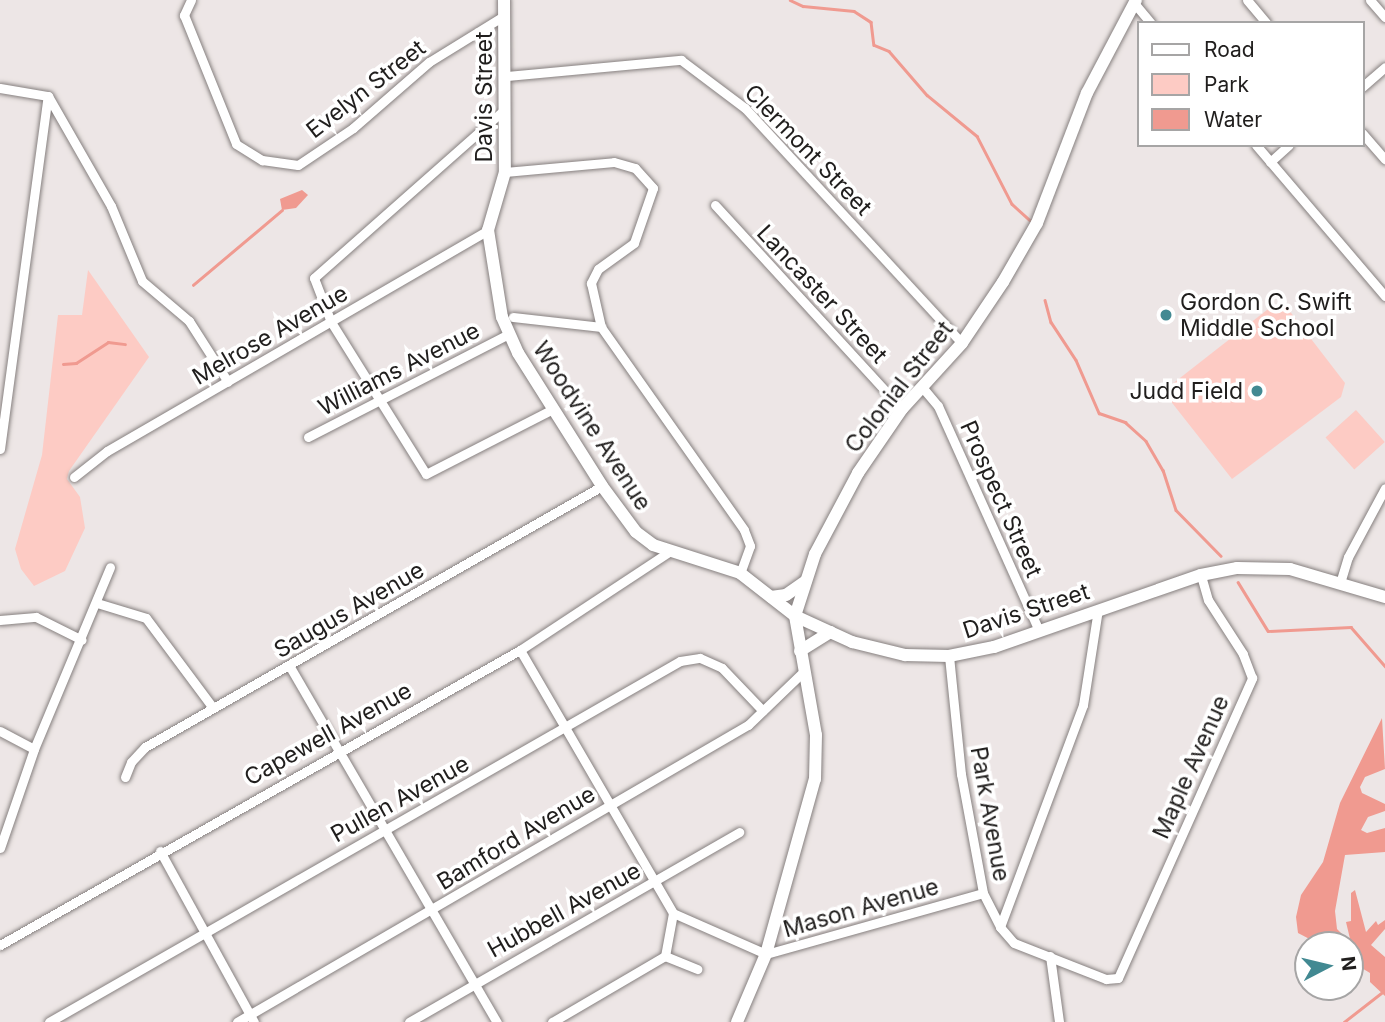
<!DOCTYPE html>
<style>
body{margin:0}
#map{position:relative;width:1385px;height:1022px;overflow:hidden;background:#ede6e6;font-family:Inter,sans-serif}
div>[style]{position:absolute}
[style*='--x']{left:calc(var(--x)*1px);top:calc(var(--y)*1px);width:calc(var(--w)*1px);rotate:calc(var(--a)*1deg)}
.green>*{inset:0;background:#fdcbc4;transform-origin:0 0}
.water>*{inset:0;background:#f09a90}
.stream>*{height:2.5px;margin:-1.25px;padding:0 1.25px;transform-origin:1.25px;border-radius:1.25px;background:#f09a90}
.roads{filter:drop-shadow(0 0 2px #86807f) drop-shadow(0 0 2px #86807f)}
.street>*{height:9px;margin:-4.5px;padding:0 4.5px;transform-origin:4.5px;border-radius:4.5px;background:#fff}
.secondary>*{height:12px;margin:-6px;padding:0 6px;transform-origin:6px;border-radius:6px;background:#fff}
.dots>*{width:19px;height:19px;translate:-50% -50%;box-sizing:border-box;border:4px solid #fff;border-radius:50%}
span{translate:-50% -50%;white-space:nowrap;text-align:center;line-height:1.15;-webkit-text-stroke:7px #fff;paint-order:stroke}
.street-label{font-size:23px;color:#201e1d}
.poi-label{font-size:23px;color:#201e1d}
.left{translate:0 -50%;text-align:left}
.right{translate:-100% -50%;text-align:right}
.legend{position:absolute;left:1137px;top:21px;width:228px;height:126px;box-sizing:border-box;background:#fff;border:2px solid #a6a5a5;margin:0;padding:9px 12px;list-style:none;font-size:21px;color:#201e1d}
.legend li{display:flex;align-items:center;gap:14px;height:35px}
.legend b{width:35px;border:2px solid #a6a5a5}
.north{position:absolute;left:1294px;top:931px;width:70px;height:70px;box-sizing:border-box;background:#fff;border:2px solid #a6a5a5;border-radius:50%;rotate:83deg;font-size:19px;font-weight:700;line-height:28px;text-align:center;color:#201e1d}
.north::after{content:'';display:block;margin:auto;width:24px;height:32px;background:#428992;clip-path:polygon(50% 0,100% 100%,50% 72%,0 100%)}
</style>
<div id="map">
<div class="green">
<div style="clip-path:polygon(88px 270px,149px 357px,69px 471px,67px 479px,80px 497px,85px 528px,65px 571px,34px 586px,21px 569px,15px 549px,42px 455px,58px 315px,82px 315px)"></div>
<div style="clip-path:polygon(1285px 305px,1345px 383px,1341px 397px,1232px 479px,1169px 399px,1171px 385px,1272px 306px)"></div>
<div style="left:1356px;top:410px;width:43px;height:41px;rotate:48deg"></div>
</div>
<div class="water">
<div style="clip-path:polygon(302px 190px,308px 195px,296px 208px,282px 210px,280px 199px)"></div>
<div style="clip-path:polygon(1382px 718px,1385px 769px,1365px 777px,1360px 787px,1362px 793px,1385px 804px,1385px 811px,1368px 817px,1361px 830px,1367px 833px,1385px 828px,1385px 852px,1345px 855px,1335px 911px,1337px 929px,1351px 943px,1346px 922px,1351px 921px,1351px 893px,1355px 890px,1366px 932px,1376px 921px,1378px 925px,1385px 920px,1385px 929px,1371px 945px,1385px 957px,1385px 996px,1370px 982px,1370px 973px,1350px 961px,1350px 945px,1321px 945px,1298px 933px,1296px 917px,1301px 895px,1323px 862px,1340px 803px)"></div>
</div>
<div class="stream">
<div style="--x:790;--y:0;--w:14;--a:25"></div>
<div style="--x:803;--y:6;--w:51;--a:5.6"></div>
<div style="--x:854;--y:11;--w:20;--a:33"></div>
<div style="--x:871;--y:22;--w:23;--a:83"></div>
<div style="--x:874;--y:45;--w:16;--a:22"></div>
<div style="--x:889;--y:51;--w:58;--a:49.2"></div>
<div style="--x:927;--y:95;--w:65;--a:39.4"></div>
<div style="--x:977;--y:136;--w:76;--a:62.8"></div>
<div style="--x:1012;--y:204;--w:24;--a:42"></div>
<div style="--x:193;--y:285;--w:116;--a:-40.1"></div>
<div style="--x:1045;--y:300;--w:23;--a:75"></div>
<div style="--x:1051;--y:322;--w:45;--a:56.7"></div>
<div style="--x:1076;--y:360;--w:58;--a:66.5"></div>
<div style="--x:1099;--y:413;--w:28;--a:19"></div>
<div style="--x:1125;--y:422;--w:28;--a:42"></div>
<div style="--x:1146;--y:441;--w:34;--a:60"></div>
<div style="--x:1163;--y:470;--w:42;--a:72"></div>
<div style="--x:1176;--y:510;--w:64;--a:45.6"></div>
<div style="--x:63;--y:364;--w:13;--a:-4"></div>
<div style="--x:76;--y:363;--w:38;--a:-33"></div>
<div style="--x:108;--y:342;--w:17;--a:7"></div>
<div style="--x:1238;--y:582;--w:57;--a:58.5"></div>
<div style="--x:1268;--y:631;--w:83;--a:-2.8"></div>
<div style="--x:1351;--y:627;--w:52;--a:48.9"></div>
<div style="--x:1344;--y:1022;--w:52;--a:-38"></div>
</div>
<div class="roads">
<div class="street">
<div style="--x:191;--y:0;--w:17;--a:115"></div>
<div style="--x:184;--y:15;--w:139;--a:68"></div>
<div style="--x:236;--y:144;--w:31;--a:32"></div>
<div style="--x:262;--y:160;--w:36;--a:8"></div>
<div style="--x:298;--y:165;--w:66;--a:-33.9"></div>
<div style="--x:353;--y:128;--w:101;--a:-41"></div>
<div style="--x:429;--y:62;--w:89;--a:-31.7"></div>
<div style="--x:1247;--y:0;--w:30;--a:50"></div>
<div style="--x:1370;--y:0;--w:23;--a:49"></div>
<div style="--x:1134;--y:3;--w:26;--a:50"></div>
<div style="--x:507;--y:76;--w:175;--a:-5.3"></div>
<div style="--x:681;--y:60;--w:80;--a:36.9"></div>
<div style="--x:745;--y:108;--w:320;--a:47.3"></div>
<div style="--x:1362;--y:87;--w:30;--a:-41"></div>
<div style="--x:0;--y:88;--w:49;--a:9.5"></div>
<div style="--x:48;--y:96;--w:127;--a:60.2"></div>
<div style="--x:111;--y:206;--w:81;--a:67.5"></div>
<div style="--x:142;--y:281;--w:62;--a:40.4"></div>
<div style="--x:189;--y:321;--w:72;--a:57.4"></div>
<div style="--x:505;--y:109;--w:255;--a:138.5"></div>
<div style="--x:314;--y:278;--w:47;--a:68.9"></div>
<div style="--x:331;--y:322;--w:179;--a:58"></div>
<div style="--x:426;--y:474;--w:143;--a:-27.1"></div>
<div style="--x:1362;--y:133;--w:35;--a:49"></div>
<div style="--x:1256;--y:145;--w:199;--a:49.5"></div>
<div style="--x:1270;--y:162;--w:25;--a:-42"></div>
<div style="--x:505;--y:172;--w:109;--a:-5.2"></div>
<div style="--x:614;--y:162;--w:22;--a:16"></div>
<div style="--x:635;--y:168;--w:27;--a:48"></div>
<div style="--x:653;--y:188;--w:58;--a:109.1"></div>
<div style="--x:634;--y:243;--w:44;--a:144.2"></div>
<div style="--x:598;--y:269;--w:16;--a:117"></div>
<div style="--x:591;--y:283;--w:45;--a:77.2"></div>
<div style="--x:601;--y:327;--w:248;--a:54.8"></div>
<div style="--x:744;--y:530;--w:17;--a:69"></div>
<div style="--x:750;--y:546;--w:29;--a:110"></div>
<div style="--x:715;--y:205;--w:277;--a:47.5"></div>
<div style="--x:513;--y:317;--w:89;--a:6.5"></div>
<div style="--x:922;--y:387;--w:25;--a:50"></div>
<div style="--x:938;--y:406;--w:247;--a:65.8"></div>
<div style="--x:308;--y:437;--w:225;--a:-27.2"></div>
<div style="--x:0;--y:449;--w:356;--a:-82.3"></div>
<div style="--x:74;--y:477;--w:42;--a:-38.2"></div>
<div style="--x:107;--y:451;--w:440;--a:-30.1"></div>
<div style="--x:1340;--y:583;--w:27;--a:-73"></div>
<div style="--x:1348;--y:557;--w:78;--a:-61.8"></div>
<div style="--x:97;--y:603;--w:51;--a:17"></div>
<div style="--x:146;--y:618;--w:112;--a:53.3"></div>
<div style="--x:0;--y:620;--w:36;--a:-5"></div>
<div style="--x:36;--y:617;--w:51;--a:26.6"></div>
<div style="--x:520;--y:650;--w:304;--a:59.8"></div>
<div style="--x:673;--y:913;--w:44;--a:100.5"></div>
<div style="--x:949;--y:656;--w:119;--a:84.2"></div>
<div style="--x:961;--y:774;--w:121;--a:79.5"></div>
<div style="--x:983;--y:893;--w:38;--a:63"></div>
<div style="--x:1000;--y:927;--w:21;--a:49"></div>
<div style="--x:1014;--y:943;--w:99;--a:21.4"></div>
<div style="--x:1106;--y:979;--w:12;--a:-5"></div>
<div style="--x:1118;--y:978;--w:329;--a:-65.9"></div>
<div style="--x:1252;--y:678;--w:26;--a:-111"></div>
<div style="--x:1243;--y:654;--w:64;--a:-122.9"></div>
<div style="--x:1208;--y:600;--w:26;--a:-106"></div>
<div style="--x:290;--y:667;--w:411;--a:59.8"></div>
<div style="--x:0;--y:731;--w:38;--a:28"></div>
<div style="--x:125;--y:777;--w:16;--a:-68"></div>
<div style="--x:131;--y:762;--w:21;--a:-47"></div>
<div style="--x:145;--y:747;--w:526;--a:-29.73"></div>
<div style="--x:0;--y:848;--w:105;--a:-71"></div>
<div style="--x:34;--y:749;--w:197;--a:-67.3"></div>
<div style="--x:160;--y:851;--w:195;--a:61.2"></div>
<div style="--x:673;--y:913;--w:102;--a:23.8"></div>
<div style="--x:766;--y:954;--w:225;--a:-15.7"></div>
<div style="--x:1000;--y:927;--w:237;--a:-69.5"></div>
<div style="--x:1083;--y:705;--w:97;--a:-81.1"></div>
<div style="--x:0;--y:945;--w:598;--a:-29.57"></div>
<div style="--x:520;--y:650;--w:180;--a:-33.4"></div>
<div style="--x:665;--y:956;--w:35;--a:22"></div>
<div style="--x:1050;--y:956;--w:67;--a:82.2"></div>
<div style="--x:49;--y:1022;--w:727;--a:-29.77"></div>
<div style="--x:680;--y:661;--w:20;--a:-9"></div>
<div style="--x:700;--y:658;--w:24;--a:24"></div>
<div style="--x:722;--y:668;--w:59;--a:46.4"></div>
<div style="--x:237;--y:1022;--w:591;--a:-30.17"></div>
<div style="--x:748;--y:725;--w:76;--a:-43.9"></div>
<div style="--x:409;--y:1022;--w:381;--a:-29.9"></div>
<div style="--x:552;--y:1022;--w:131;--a:-30.3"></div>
</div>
<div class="secondary">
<div style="--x:504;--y:0;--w:172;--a:89.7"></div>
<div style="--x:505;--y:172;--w:60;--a:106.3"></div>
<div style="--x:488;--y:230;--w:88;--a:80.9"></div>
<div style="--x:502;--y:317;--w:39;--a:66"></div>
<div style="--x:518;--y:353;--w:157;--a:57.7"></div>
<div style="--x:602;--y:486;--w:57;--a:53.5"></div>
<div style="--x:636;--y:532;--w:21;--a:37"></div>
<div style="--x:653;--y:545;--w:91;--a:17.8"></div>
<div style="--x:740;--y:573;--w:70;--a:38"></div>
<div style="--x:795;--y:616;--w:63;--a:24.5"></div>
<div style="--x:852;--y:642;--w:55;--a:13.8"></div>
<div style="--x:905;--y:655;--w:44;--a:1.3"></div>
<div style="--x:949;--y:656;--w:46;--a:-11.3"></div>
<div style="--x:994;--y:647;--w:219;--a:-19.2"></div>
<div style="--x:1201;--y:575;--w:37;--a:-11"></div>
<div style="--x:1237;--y:568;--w:53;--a:1.1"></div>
<div style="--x:1290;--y:569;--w:99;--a:16.4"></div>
<div style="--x:771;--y:597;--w:15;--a:-8"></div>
<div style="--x:786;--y:595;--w:24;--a:-35"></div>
<div style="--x:800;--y:651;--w:36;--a:-32"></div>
<div style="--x:737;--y:1022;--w:74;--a:-66.9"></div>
<div style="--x:766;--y:954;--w:182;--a:-74.4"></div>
<div style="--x:815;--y:779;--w:44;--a:-88.7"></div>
<div style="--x:816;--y:735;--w:121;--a:-100"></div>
<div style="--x:795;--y:616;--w:65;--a:-72.1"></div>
<div style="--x:815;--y:554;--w:92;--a:-62"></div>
<div style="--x:858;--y:473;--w:78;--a:-55.5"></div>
<div style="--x:902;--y:409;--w:89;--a:-47.7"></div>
<div style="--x:962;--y:343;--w:73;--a:-56.1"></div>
<div style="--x:1003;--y:282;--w:68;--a:-60"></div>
<div style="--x:1037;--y:223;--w:139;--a:-69"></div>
<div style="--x:1087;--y:93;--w:105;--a:-62.2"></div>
</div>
</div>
<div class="dots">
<div style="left:1166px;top:315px;background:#428992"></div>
<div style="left:1257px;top:391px;background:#428992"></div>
</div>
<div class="street-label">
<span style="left:366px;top:89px;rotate:-38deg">Evelyn Street</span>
<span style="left:484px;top:97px;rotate:-90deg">Davis Street</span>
<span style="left:808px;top:150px;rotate:46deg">Clermont Street</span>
<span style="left:822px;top:294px;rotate:47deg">Lancaster Street</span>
<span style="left:270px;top:335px;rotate:-30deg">Melrose Avenue</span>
<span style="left:399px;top:369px;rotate:-27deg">Williams Avenue</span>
<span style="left:899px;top:387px;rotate:-52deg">Colonial Street</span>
<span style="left:592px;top:426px;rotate:57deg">Woodvine Avenue</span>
<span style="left:1001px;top:499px;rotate:66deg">Prospect Street</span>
<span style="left:349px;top:610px;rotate:-30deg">Saugus Avenue</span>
<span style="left:1026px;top:611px;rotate:-18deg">Davis Street</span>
<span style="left:328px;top:734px;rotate:-29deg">Capewell Avenue</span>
<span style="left:1191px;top:767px;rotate:-66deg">Maple Avenue</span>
<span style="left:400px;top:799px;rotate:-29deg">Pullen Avenue</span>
<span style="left:990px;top:814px;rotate:80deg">Park Avenue</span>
<span style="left:516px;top:838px;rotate:-31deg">Bamford Avenue</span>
<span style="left:861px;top:908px;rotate:-16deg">Mason Avenue</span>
<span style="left:564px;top:910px;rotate:-29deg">Hubbell Avenue</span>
</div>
<div class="poi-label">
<span class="left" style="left:1180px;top:315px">Gordon C. Swift<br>Middle School</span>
<span class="right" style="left:1243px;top:391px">Judd Field</span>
</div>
<ul class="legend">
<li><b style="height:9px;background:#fff"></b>Road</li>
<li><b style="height:19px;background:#fdcbc4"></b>Park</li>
<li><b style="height:19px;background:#f09a90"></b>Water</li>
</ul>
<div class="north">N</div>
</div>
